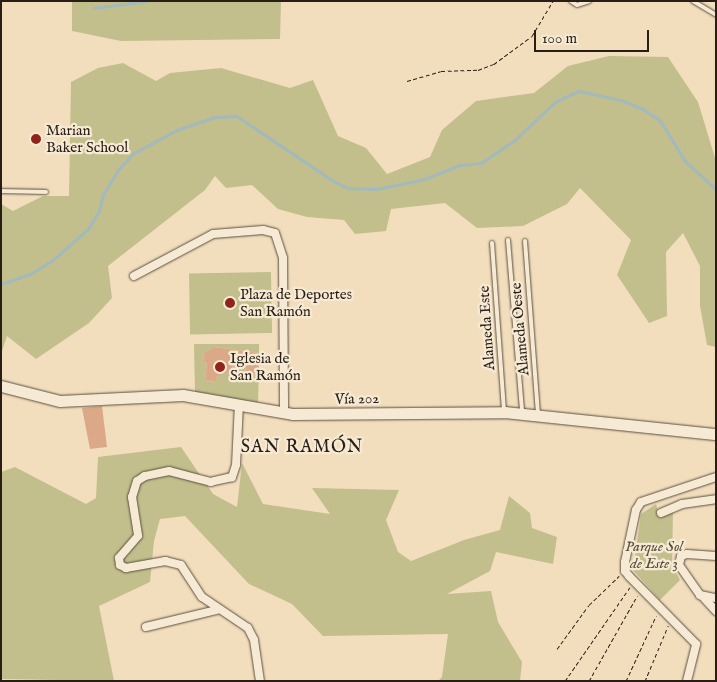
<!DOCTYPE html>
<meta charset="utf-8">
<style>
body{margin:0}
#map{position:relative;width:717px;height:682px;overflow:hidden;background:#f2debd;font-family:"IM FELL English",serif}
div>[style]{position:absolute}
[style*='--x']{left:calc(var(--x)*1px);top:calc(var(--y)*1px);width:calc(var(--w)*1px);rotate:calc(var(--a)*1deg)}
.green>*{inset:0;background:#c2bf8c;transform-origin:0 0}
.stream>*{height:2.5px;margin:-1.25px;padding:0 1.25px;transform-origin:1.25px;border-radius:1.25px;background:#a2b9bd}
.building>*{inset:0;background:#dca988}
.path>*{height:1px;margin-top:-0.5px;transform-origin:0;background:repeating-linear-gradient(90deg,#281e15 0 4px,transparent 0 6.5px)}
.roads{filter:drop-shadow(0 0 1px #5a4e3f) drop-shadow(0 0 1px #5a4e3f)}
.lane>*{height:4px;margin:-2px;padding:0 2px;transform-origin:2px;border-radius:2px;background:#f7ead4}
.street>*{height:8px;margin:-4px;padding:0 4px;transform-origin:4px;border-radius:4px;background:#f7ead4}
.secondary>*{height:11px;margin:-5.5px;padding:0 5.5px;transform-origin:5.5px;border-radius:5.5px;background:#f7ead4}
.dots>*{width:14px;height:14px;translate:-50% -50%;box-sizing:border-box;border:2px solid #f7ead4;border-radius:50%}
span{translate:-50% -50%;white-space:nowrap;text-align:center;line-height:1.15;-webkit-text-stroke:4.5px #f7ead4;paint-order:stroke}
.poi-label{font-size:15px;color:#281e15}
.left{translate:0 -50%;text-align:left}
.street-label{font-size:15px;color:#281e15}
.park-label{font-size:15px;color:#564e39;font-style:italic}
.quarter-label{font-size:18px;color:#281e15;letter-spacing:1px}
.frame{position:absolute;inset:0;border:2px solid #281e15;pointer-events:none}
.scale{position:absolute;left:534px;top:30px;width:115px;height:22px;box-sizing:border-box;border:2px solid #281e15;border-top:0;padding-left:6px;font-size:15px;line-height:18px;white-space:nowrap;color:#281e15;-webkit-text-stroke:4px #f7ead4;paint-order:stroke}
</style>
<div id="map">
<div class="green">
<div style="clip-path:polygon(72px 1px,281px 1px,280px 39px,121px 41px,72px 31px)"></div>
<div style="clip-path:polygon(609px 56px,668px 57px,698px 102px,716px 161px,716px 347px,707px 345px,700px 306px,700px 266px,683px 233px,666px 252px,667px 316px,649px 323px,617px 275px,631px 240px,580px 188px,567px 204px,523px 226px,477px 228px,445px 203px,391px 209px,386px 231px,355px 234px,344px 220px,307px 217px,278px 209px,252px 185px,226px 188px,215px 176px,205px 190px,108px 266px,112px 298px,89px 323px,36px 359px,7px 336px,1px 354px,1px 204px,13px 211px,43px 196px,69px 196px,71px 82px,98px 68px,123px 63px,156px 81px,170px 73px,221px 68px,290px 88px,313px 80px,338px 136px,366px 148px,387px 174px,430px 157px,442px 130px,476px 101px,534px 93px,568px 66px)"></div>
<div style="left:271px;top:272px;width:61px;height:82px;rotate:89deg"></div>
<div style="clip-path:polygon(194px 344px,259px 344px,259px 353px,214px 347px,204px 353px,203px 362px,207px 363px,205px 380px,215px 382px,217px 373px,232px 371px,233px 364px,246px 367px,244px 377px,254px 378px,255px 368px,259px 369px,258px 403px,195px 392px)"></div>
<div style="clip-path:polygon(181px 447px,213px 494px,237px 507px,242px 463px,263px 504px,330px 514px,312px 488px,399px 490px,386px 520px,398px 552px,411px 561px,464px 540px,500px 530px,509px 496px,530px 513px,532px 528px,557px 537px,553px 564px,496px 552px,490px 571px,447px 594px,491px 591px,498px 622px,522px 662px,520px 681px,438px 681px,442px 677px,448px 634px,323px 636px,292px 604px,249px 584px,185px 516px,160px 519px,154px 541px,150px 582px,99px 606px,114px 681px,1px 679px,1px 472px,15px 467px,86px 504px,96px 498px,98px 457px)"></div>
<div style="clip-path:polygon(656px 504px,660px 517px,673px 510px,672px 566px,680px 580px,660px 600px,633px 570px,641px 514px)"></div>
</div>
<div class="stream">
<div style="--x:94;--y:8;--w:53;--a:-7.5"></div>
<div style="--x:1;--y:284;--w:31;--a:-19"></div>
<div style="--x:30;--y:274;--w:27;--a:-31"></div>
<div style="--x:53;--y:260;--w:47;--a:-41.5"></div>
<div style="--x:88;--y:229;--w:21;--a:-59"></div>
<div style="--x:99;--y:211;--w:16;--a:-76"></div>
<div style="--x:103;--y:195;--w:29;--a:-59"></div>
<div style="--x:118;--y:170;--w:23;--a:-47"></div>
<div style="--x:134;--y:153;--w:49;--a:-28.1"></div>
<div style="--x:177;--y:130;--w:39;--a:-19"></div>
<div style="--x:214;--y:117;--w:23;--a:-2"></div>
<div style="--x:237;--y:116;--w:115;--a:34"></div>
<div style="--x:332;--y:180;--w:18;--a:27"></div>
<div style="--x:348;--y:188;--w:29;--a:2"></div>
<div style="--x:377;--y:189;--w:49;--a:-11.8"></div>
<div style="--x:425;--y:179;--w:38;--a:-22"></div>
<div style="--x:460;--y:165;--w:21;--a:-5"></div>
<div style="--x:481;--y:163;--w:41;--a:-34.1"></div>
<div style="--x:515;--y:140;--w:55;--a:-43.5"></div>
<div style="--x:555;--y:102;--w:26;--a:-25"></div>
<div style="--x:579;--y:91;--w:43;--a:12.1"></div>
<div style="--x:621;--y:100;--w:24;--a:22"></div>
<div style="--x:643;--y:109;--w:20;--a:33"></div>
<div style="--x:660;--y:120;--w:49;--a:58.2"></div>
<div style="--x:686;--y:162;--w:40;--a:42"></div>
</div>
<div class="building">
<div style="clip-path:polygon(214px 347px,259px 353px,259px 369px,255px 368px,254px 379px,244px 377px,246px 367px,233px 364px,232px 371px,217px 376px,216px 382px,205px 380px,207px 363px,203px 362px,204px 353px)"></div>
<div style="clip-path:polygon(102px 406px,107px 447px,90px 449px,82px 408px)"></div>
</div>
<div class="path">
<div style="--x:407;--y:81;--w:35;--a:-16"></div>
<div style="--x:441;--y:71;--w:37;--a:-2"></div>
<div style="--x:478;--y:70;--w:17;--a:-21"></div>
<div style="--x:494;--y:64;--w:47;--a:-36.4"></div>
<div style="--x:532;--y:36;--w:41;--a:-59"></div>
<div style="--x:557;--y:649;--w:54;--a:-54"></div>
<div style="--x:589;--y:605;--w:42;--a:-44"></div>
<div style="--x:565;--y:681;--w:114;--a:-55.3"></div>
<div style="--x:589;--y:681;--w:98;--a:-60.5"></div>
<div style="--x:626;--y:681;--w:72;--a:-65.2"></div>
<div style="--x:645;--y:681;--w:60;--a:-67.3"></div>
</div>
<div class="roads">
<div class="lane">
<div style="--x:571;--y:1;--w:7;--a:34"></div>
<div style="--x:577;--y:5;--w:13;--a:-18"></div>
<div style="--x:693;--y:1;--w:27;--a:31"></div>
<div style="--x:1;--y:191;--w:45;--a:1.3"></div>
<div style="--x:508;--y:240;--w:173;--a:85.3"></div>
<div style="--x:525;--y:241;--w:172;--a:85.7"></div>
<div style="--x:492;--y:243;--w:167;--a:85.9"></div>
</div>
<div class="street">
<div style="--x:134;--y:276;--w:89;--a:-28"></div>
<div style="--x:213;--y:234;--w:50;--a:-4.6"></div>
<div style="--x:263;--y:230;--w:12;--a:14"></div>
<div style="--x:275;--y:233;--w:26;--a:72"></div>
<div style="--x:283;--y:258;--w:155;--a:89.6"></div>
<div style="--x:239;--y:404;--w:61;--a:92.8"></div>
<div style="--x:236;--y:465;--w:13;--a:108"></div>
<div style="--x:232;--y:477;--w:22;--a:167"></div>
<div style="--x:211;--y:482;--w:43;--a:-165.3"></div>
<div style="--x:169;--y:471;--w:25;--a:168"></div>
<div style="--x:145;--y:476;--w:9;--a:148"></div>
<div style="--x:137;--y:481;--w:17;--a:107"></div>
<div style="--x:132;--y:497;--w:39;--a:81"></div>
<div style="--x:138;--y:536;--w:29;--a:131"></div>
<div style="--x:119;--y:558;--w:7;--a:82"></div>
<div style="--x:120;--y:565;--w:7;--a:27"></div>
<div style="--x:126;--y:568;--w:40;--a:-10"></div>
<div style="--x:165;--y:561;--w:16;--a:14"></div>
<div style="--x:181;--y:565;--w:38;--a:57"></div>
<div style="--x:202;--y:597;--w:55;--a:34"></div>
<div style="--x:248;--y:628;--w:13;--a:63"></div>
<div style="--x:254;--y:640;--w:41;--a:81.7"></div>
<div style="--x:661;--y:513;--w:23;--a:-23"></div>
<div style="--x:682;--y:504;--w:34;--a:-8"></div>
<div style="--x:716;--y:556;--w:29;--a:-176"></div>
<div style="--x:687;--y:554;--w:6;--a:162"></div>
<div style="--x:681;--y:556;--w:9;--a:103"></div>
<div style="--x:679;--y:565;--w:37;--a:55"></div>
<div style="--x:700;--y:595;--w:16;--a:11"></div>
<div style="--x:704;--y:598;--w:18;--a:47"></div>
<div style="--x:146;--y:627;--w:73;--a:-13.5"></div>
<div style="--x:687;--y:681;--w:38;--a:-76"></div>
<div style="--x:696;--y:644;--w:95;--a:-134.6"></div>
<div style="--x:629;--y:576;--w:6;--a:-129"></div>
<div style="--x:625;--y:571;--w:9;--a:-90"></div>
<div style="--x:625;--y:562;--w:53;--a:-78.1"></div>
<div style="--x:636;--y:510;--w:9;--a:-58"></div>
<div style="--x:641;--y:502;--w:79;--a:-18.4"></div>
</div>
<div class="secondary">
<div style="--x:1;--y:386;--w:61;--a:14.3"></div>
<div style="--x:60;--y:401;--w:123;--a:-2.8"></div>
<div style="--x:183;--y:395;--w:112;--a:9.8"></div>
<div style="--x:293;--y:414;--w:212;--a:-0.5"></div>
<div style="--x:505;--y:412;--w:212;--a:6"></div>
</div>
</div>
<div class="dots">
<div style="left:36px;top:139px;background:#8f2418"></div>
<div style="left:230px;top:303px;background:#8f2418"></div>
<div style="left:220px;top:367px;background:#8f2418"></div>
</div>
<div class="poi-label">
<span class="left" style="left:46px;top:139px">Marian<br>Baker School</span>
<span class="left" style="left:240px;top:303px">Plaza de Deportes<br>San Ramón</span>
<span class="left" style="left:230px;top:367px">Iglesia de<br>San Ramón</span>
</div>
<div class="street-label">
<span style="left:487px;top:328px;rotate:-94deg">Alameda Este</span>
<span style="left:520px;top:329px;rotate:-95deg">Alameda Oeste</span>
<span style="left:357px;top:399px;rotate:-1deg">Vía 202</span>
</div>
<div class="park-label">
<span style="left:654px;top:555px">Parque Sol<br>de Este 3</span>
</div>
<div class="quarter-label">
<span style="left:302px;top:448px">SAN RAMÓN</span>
</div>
<div class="frame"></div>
<div class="scale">100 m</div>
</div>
